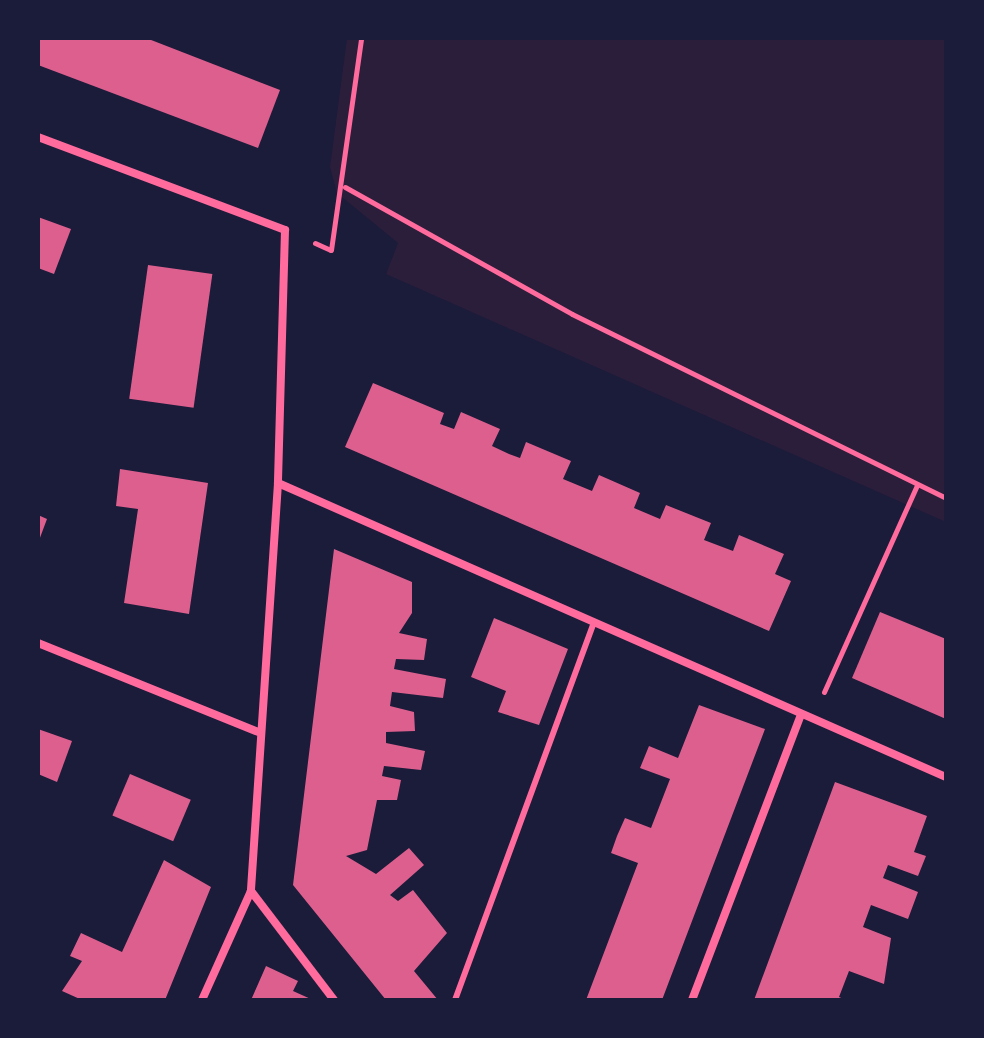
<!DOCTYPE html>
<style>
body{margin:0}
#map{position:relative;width:984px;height:1038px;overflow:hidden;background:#1b1b3a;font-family:Helvetica,sans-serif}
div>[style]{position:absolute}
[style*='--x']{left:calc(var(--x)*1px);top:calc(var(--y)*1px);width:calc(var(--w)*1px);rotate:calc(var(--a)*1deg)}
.green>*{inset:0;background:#2a1e3b}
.building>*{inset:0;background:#dd5f8e;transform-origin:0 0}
.path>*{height:5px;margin:-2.5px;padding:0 2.5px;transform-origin:2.5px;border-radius:2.5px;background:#ff6b9d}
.service>*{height:6px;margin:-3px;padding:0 3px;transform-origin:3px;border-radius:3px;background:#ff6b9d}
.minor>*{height:8px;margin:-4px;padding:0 4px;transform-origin:4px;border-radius:4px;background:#ff6b9d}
span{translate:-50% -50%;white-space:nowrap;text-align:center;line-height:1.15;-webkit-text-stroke:8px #1b1b3a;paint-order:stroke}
.frame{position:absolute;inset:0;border:40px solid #1b1b3a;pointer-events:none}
</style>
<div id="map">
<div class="green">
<div style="clip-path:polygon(347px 38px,946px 38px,946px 522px,386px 274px,398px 243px,337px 193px,330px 167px)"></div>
</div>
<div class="building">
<div style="clip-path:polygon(38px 38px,146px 38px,280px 90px,258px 148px,38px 65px)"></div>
<div style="clip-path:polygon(38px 217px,71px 229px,54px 274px,38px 268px)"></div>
<div style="left:148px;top:265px;width:65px;height:135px;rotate:8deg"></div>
<div style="clip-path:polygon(373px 383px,444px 413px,440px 424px,454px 429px,461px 412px,500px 429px,492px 446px,509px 454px,520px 458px,526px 442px,571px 461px,563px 479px,592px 491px,599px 475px,640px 493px,634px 508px,660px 519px,666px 505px,711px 523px,704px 540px,733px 551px,739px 535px,784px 554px,775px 574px,791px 581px,769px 631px,345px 447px)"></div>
<div style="clip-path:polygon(120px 469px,208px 483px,189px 614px,124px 603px,138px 509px,116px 506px)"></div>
<div style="clip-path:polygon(38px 515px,47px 519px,38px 543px)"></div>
<div style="clip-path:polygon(334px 549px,412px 582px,412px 613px,399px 633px,427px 639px,424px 660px,396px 659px,394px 669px,446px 679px,443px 698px,392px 692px,390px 706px,414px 712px,415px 731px,386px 732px,386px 743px,425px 751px,421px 770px,384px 766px,382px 776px,401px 780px,397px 800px,377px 800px,367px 850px,346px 856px,376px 874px,409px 848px,424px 865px,390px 895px,398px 901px,413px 890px,447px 933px,414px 971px,438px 1000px,386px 1000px,293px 885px)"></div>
<div style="clip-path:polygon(880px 612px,946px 639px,946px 719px,852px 678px)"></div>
<div style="clip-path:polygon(494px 618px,568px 649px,539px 725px,498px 712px,506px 691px,471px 677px)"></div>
<div style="clip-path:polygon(699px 705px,765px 729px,662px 1000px,586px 1000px,638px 863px,611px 853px,617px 836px,625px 818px,651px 828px,670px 779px,640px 768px,649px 746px,678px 758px)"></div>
<div style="clip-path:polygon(38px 729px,72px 741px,57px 782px,38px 774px)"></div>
<div style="left:130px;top:774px;width:66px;height:45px;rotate:23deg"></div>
<div style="clip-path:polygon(835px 782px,927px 816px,914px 852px,926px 856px,918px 876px,888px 865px,883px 878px,918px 892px,908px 919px,871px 905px,863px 927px,891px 938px,884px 984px,849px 971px,839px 997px,846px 1000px,754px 1000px)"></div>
<div style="clip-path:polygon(164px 860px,211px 887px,165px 1000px,82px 1000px,62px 991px,82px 961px,70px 956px,81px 933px,122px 952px)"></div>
<div style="clip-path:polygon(266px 966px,298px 981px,293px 991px,313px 1000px,251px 1000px)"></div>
</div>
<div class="path">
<div style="--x:345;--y:187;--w:260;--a:29.2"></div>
<div style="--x:572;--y:314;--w:417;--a:26.2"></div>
<div style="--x:315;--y:243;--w:17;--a:24"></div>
<div style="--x:331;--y:250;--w:214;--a:-81.9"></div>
<div style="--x:824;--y:692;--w:227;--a:-65.8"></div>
</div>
<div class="service">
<div style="--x:455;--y:1000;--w:403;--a:-69.8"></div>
</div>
<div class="minor">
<div style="--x:38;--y:137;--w:264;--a:20.6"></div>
<div style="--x:285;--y:230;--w:253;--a:91.6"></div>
<div style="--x:278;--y:483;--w:409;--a:93.8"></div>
<div style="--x:251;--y:891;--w:120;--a:114.2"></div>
<div style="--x:278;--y:483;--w:730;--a:23.76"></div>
<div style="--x:38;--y:643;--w:237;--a:22"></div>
<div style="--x:251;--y:891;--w:137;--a:52.7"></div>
<div style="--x:692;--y:1000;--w:306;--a:-69.1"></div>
</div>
<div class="frame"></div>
</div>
